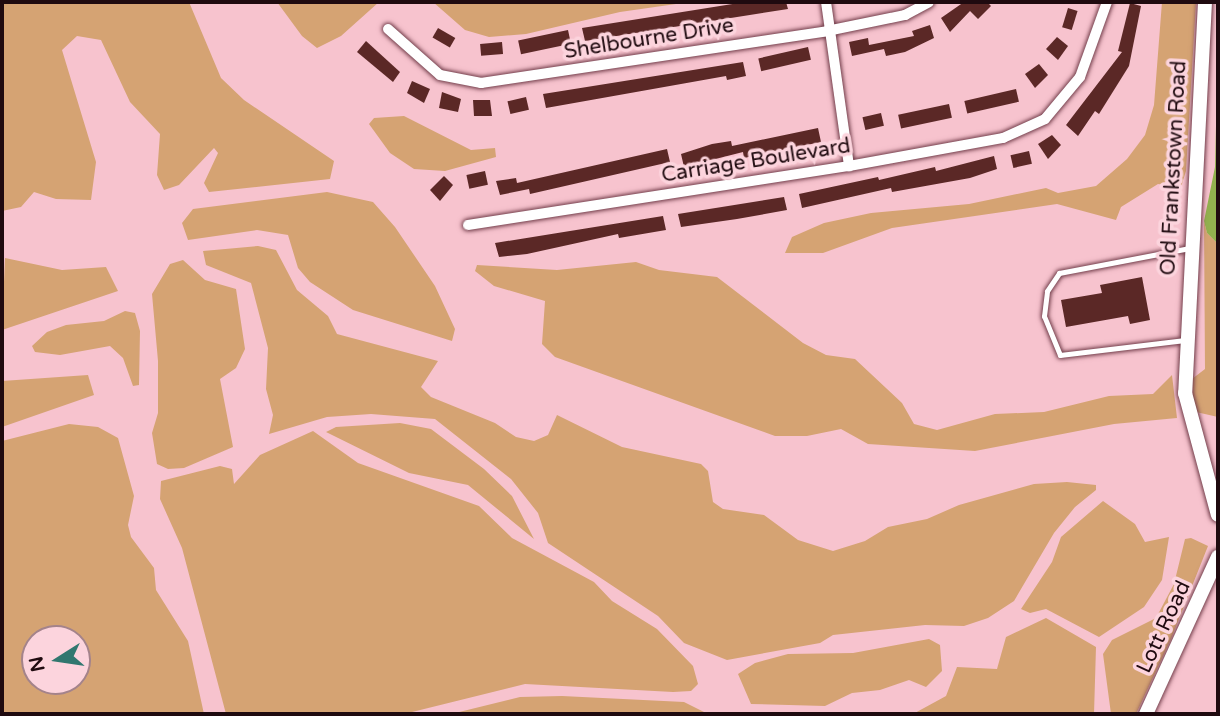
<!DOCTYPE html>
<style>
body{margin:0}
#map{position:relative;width:1220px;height:716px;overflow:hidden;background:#f7c3ce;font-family:"Varela Round",sans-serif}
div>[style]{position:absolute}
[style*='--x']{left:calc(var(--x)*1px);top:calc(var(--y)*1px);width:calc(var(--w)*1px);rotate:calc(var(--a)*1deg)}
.green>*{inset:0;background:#d5a373}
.water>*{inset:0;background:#92b14e}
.building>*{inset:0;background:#5b2826;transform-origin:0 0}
.roads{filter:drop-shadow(0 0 2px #733e4b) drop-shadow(0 0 2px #733e4b)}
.service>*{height:5px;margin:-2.5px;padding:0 2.5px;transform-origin:2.5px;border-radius:2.5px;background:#fff}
.minor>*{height:10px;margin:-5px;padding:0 5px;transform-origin:5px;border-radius:5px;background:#fff}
.tertiary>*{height:14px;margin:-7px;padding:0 7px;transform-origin:7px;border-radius:7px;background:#fff}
span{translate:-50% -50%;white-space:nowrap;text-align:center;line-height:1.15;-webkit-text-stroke:7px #fcd4dd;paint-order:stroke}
.street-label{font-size:21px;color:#1f0a0f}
.frame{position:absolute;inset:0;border:4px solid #1f0a0f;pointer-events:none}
.north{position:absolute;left:21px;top:625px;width:70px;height:70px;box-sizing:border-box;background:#fcd4dd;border:2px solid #a4838b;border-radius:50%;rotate:258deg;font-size:19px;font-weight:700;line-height:28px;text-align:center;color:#1f0a0f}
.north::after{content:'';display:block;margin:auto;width:24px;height:32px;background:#31776f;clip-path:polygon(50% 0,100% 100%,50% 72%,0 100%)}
</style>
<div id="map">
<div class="green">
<div style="clip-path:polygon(2px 2px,189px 2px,221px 78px,244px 100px,334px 161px,330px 179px,209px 192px,204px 183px,218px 153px,214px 148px,179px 185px,164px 190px,157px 175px,160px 134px,130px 102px,101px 40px,77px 36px,62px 50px,96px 162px,91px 200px,56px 199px,34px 192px,21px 207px,2px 211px)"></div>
<div style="clip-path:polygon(277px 2px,308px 3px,379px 2px,341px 36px,317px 48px,302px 36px)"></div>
<div style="clip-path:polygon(433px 2px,690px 2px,620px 12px,526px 34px,489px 37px,465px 30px)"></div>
<div style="clip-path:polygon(1162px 2px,1196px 2px,1186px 171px,1181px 187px,1158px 184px,1121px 207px,1116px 220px,1057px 204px,892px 228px,823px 253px,785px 253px,792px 237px,824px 223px,871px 213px,969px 204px,1046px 188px,1058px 193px,1096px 186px,1127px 159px,1145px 135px,1154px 105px)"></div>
<div style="clip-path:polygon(404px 116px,471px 150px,495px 148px,496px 157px,445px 171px,414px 169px,390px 153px,369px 124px,374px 118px)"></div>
<div style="clip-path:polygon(327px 192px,373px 202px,395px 227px,435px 286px,455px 329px,452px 341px,353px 310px,310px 282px,298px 268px,288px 235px,257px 230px,188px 240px,182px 223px,193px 209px)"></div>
<div style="clip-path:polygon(1204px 221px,1207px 233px,1218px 244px,1218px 417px,1196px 412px,1193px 397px,1192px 379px,1205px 369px)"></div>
<div style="clip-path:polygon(258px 246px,276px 250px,297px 290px,328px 316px,337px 334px,438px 361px,421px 387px,431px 397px,495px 423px,516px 437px,534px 441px,548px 435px,557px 415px,622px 447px,701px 464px,708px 471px,713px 502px,723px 509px,764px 515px,798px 540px,833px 551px,865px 541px,888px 527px,927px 519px,959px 505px,1034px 484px,1067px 482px,1096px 485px,1096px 490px,1075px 507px,1054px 533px,1014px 601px,988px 618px,964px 626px,925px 625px,833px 635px,820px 643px,727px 660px,684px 643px,658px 616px,548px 543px,538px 513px,511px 479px,435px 419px,371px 414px,327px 417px,269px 434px,273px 415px,266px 389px,268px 348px,251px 283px,206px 265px,203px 251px)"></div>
<div style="clip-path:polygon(5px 258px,62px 270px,106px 267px,118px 291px,2px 330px)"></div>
<div style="clip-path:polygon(183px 260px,205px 280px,236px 289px,245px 349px,236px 368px,220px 379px,233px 447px,184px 468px,168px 469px,157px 464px,152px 433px,158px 413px,158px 361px,152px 294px,170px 264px)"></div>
<div style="clip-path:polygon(636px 262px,659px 270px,717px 277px,803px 343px,826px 355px,855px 359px,902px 403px,914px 424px,937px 430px,995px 414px,1044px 412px,1109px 396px,1153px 394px,1172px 375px,1177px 418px,1114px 424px,975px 451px,868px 444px,841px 429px,807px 436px,775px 436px,555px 357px,542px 344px,545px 301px,494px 286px,475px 271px,477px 265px,557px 270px)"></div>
<div style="clip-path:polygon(125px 311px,135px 313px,140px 331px,139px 385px,133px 386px,123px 358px,110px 346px,60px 355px,35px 352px,32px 346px,47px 332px,66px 325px,104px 321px)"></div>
<div style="clip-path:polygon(88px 375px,94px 395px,2px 427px,2px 381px)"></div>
<div style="clip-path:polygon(400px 423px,431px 429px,484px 469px,512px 496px,534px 539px,468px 485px,409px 473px,326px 432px,336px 427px)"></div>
<div style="clip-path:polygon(evenodd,69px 424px,98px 427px,118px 438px,134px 496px,128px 525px,131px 537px,154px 568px,156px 590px,188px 641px,204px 714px,2px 714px,2px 441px,69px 424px,35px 639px,77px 639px,77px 681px,35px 681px,35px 639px)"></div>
<div style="clip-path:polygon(313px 431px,358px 463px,479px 506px,512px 538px,594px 582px,612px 601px,657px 629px,693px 666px,698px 684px,691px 691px,673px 692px,525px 684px,404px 714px,226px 714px,182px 548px,160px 499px,161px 481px,220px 466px,232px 469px,234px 484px,260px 455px)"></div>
<div style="clip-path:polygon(1103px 501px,1135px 524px,1145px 542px,1169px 537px,1162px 580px,1144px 607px,1099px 637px,1046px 609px,1030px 613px,1021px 609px,1052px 562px,1061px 537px)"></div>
<div style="clip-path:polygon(1191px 538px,1208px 546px,1171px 639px,1136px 714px,1111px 714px,1103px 654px,1112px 640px,1156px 618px,1174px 584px,1185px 539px)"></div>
<div style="clip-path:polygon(1046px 618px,1096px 647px,1094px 714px,913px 714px,946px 696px,957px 667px,997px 669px,1006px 637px)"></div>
<div style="clip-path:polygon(929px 639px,940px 645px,942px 671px,926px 687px,909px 680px,880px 690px,852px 693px,825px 706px,751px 704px,738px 674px,755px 663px,788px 654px,853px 653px)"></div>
<div style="clip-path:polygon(562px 696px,684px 702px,708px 714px,451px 714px,520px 697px)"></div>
</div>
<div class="water">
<div style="clip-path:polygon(1218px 43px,1218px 244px,1207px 233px,1204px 221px,1215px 167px)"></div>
</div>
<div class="building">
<div style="clip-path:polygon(745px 2px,786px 2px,788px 9px,585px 41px,582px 28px)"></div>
<div style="clip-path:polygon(964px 2px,987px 2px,991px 6px,978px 19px,970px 11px,950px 32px,941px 18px)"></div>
<div style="clip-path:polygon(1130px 3px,1141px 6px,1129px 66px,1099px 114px,1095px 111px,1078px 136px,1066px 125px,1122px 52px,1118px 51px)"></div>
<div style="left:1068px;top:8px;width:10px;height:20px;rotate:17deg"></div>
<div style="clip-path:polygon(930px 25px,934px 38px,905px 52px,886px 56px,884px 49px,852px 56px,849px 42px,868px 38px,869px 45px,914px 36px,912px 31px)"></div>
<div style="left:438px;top:28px;width:20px;height:11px;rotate:30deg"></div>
<div style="left:568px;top:30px;width:14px;height:51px;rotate:78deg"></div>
<div style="clip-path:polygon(1057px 37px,1068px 46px,1058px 60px,1046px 49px)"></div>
<div style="clip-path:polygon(366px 41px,400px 72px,393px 82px,357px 52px)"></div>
<div style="left:502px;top:42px;width:12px;height:22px;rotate:85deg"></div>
<div style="left:808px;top:47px;width:13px;height:51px;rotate:77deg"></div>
<div style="clip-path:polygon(743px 62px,746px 76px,727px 80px,726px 76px,546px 108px,543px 94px)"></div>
<div style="clip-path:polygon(1039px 64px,1048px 75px,1035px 88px,1025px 74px)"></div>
<div style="clip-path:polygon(412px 81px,430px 89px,424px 103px,407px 93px)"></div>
<div style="left:1016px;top:89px;width:13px;height:53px;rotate:77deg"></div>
<div style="clip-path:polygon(442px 92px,461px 99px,458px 112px,439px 108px)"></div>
<div style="left:526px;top:97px;width:13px;height:19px;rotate:77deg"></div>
<div style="clip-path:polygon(473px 100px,490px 100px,492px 116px,474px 116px)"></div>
<div style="left:949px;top:104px;width:14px;height:52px;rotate:78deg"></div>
<div style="left:881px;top:113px;width:13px;height:19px;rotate:77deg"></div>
<div style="clip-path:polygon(818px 128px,821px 142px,744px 158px,743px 152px,684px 167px,681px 154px,712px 144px,731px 141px,732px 146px)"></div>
<div style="clip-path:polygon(1052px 135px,1061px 145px,1048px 159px,1038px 144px)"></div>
<div style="clip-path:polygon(667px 149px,670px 162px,530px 194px,529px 189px,500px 195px,496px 181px,516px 178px,517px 183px)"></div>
<div style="left:1029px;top:151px;width:13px;height:19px;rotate:77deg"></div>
<div style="clip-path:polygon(994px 156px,997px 169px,970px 178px,892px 192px,891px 188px,802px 208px,799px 194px,878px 177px,879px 180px,935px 167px,936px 171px)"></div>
<div style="left:485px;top:171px;width:14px;height:19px;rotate:78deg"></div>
<div style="clip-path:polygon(444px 176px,453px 185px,440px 201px,430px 190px)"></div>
<div style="clip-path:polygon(784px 197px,787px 210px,737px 219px,681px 227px,678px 214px)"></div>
<div style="clip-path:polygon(663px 216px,666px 230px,619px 238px,618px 234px,527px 254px,499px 257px,495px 243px)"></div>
<div style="clip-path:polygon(1142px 277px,1150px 320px,1130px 324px,1128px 316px,1066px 327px,1061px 300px,1102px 293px,1100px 285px)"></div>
</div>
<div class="roads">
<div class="service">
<div style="--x:1185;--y:340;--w:126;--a:173.2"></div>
<div style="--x:1060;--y:355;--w:42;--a:-112.3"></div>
<div style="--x:1044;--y:316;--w:25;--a:-83"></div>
<div style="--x:1047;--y:291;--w:22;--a:-56"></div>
<div style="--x:1059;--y:273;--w:133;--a:-10.8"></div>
</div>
<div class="minor">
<div style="--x:826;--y:2;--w:166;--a:82"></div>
<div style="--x:388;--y:29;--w:69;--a:41.5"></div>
<div style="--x:440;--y:75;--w:42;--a:11"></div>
<div style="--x:481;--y:83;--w:350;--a:-8.5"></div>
<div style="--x:827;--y:31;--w:80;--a:-11.6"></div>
<div style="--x:905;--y:15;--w:27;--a:-28"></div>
<div style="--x:468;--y:225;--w:386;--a:-8.8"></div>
<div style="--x:849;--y:166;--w:157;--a:-10.3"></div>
<div style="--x:1003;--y:138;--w:46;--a:-24.3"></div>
<div style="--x:1045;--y:119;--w:55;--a:-50.2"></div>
<div style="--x:1080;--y:77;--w:80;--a:-70.2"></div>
</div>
<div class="tertiary">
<div style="--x:1205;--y:2;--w:392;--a:92.9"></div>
<div style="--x:1185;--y:393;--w:126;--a:74.9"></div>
<div style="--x:1146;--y:714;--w:173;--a:-65.4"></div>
</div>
</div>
<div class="street-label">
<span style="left:649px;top:39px;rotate:-9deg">Shelbourne Drive</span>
<span style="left:756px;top:161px;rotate:-9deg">Carriage Boulevard</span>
<span style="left:1174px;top:168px;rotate:-87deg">Old Frankstown Road</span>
<span style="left:1164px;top:627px;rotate:-65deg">Lott Road</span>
</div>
<div class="frame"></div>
<div class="north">N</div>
</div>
